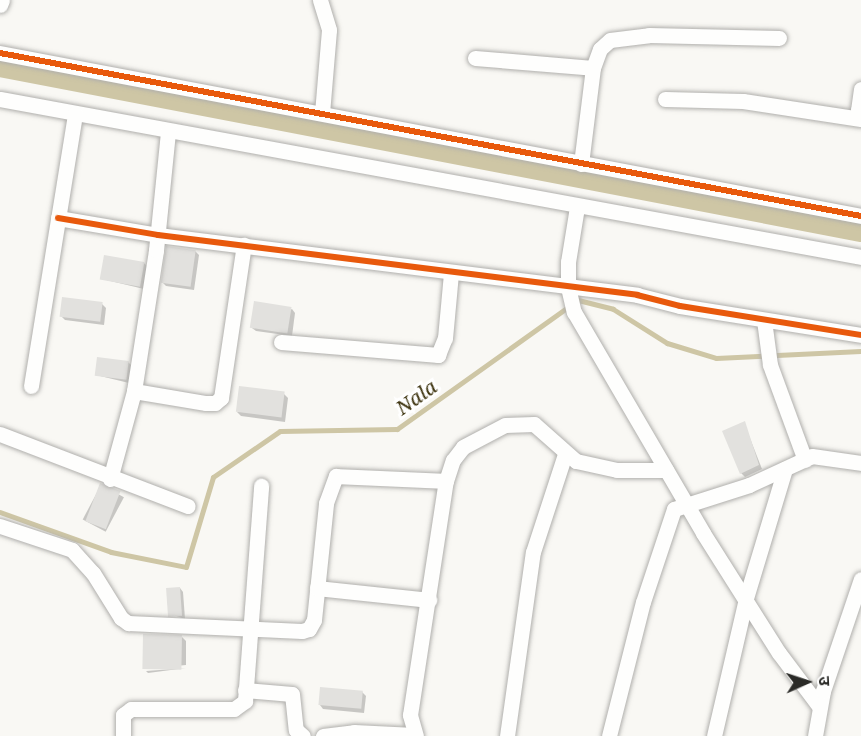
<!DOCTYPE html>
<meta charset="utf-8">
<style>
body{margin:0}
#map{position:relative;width:861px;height:736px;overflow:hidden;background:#f9f8f4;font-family:"Noto Serif","Noto Sans Devanagari",serif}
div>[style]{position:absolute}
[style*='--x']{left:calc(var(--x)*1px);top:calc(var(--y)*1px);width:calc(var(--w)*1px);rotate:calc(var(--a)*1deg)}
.shadow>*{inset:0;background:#0003;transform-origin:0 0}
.stream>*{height:5px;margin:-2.5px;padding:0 2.5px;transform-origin:2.5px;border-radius:2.5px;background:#cec6a5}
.canal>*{height:18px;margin:-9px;padding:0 9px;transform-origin:9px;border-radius:9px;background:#cec6a5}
.building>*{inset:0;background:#e2e1de;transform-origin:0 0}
.roads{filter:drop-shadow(0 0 2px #b0afac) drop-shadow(0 0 2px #b0afac)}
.street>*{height:15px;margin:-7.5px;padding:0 7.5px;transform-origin:7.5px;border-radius:7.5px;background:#fefefd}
.cycleway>*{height:6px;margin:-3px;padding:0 3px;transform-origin:3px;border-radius:3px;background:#e8590c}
span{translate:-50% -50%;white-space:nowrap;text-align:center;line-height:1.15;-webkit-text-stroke:6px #fff;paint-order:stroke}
.water-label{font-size:20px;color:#3c320d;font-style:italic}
.north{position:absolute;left:777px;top:652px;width:60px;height:60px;-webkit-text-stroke:4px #fff;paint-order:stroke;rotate:87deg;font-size:16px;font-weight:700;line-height:24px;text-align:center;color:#2a2a27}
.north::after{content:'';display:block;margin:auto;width:21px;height:27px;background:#2a2a27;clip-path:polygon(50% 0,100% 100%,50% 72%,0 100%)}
</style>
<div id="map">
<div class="shadow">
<div style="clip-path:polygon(195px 251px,199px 255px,194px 290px,166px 286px,162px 282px)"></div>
<div style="clip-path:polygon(144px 263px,148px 267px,144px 289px,102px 279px)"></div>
<div style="clip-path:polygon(102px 304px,106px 308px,104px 325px,65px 320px,61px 316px)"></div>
<div style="clip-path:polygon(292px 309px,295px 313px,292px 336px,256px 331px,252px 328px)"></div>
<div style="clip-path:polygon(128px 362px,132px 366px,129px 383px,96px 375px)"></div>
<div style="clip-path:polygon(284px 394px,288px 398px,285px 422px,241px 416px,237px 412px)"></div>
<div style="clip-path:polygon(744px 423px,762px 469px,745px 477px,741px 473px)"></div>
<div style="left:101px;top:485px;width:26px;height:39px;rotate:28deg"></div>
<div style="clip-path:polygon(180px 588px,183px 592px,185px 619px,170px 614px)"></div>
<div style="clip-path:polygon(182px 637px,186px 641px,186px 665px,144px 669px)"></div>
<div style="clip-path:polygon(186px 668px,148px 673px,146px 671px)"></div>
<div style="clip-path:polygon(362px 692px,366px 696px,364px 713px,323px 709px,320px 705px)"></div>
</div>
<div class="stream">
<div style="--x:0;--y:512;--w:118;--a:19.8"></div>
<div style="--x:111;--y:552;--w:76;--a:11.3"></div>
<div style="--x:186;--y:567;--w:94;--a:-73.3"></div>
<div style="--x:213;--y:477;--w:81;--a:-34.5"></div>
<div style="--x:280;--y:431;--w:117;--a:-1"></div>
<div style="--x:397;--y:429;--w:222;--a:-35.5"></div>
<div style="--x:578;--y:300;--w:36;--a:14"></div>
<div style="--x:613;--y:309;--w:64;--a:32.2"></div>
<div style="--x:667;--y:343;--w:51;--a:17"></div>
<div style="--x:716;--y:358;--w:145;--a:-2.8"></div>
</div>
<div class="canal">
<div style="--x:0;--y:68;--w:877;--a:10.85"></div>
</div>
<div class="building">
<div style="left:166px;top:246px;width:30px;height:37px;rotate:8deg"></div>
<div style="left:104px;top:255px;width:41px;height:25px;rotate:10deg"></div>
<div style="left:62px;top:297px;width:41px;height:20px;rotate:7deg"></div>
<div style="left:254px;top:301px;width:38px;height:27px;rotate:9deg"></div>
<div style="left:97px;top:357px;width:32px;height:19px;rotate:7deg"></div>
<div style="left:239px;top:386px;width:46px;height:26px;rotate:7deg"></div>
<div style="clip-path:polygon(745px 421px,759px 465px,740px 474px,722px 431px)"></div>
<div style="left:100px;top:483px;width:22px;height:41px;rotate:21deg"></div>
<div style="left:180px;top:587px;width:29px;height:14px;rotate:86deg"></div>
<div style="left:143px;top:634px;width:39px;height:35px;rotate:1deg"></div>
<div style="left:320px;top:687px;width:43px;height:18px;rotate:5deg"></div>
</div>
<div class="roads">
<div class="street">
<div style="--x:320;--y:0;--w:31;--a:73"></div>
<div style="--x:329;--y:30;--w:83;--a:94.8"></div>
<div style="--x:0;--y:5;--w:5;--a:-68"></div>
<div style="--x:0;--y:53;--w:876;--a:10.72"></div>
<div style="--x:475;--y:58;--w:118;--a:4.8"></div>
<div style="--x:861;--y:89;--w:21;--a:98"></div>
<div style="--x:858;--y:110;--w:9;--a:69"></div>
<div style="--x:0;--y:99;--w:875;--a:10.4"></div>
<div style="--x:665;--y:99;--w:78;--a:1.5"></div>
<div style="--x:743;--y:101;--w:119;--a:8.7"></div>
<div style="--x:581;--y:164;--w:97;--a:-82.9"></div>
<div style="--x:593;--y:68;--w:20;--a:-70"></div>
<div style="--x:600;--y:49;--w:13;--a:-42"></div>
<div style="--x:610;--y:40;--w:39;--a:-7"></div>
<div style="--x:649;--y:35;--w:130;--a:1.3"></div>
<div style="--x:577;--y:207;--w:56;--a:99.3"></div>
<div style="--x:568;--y:262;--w:25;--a:90"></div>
<div style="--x:568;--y:287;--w:26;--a:77"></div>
<div style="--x:574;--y:312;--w:256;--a:59.7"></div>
<div style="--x:703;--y:533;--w:142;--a:57.7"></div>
<div style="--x:779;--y:653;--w:66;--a:53"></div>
<div style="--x:58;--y:218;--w:101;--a:9.6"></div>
<div style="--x:158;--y:235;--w:483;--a:7.1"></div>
<div style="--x:637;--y:295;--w:44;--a:14.3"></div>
<div style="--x:680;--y:306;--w:183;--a:9.1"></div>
<div style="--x:764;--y:320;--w:45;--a:82.4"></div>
<div style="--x:770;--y:365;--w:101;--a:69.8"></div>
<div style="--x:281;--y:342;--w:158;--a:4.7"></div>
<div style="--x:438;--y:355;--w:18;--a:-68"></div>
<div style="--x:445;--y:338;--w:65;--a:-84.7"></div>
<div style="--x:31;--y:386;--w:276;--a:-80.8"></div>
<div style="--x:134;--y:391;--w:73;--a:9.5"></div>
<div style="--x:206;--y:403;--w:9;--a:0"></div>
<div style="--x:215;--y:403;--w:8;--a:-40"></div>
<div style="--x:221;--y:398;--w:155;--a:-81.5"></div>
<div style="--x:0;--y:434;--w:201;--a:21"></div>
<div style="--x:110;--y:479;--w:91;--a:-74.7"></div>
<div style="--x:134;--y:391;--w:143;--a:-81.1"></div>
<div style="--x:156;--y:250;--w:119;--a:-84.2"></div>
<div style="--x:0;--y:526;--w:76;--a:18.4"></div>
<div style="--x:72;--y:550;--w:31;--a:48"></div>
<div style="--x:93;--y:573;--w:53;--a:58.1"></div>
<div style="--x:121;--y:618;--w:9;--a:36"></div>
<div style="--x:128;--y:623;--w:174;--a:2.6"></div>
<div style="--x:302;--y:631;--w:7;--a:-16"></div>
<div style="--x:309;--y:629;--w:10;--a:-61"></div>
<div style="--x:314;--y:620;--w:118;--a:-84.1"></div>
<div style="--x:326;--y:503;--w:29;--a:-70"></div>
<div style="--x:336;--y:476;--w:110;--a:2.6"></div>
<div style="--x:317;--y:588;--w:113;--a:6.1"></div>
<div style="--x:245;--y:690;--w:47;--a:4.9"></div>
<div style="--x:292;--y:694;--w:36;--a:84"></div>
<div style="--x:296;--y:730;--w:9;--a:41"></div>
<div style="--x:123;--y:736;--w:21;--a:-90"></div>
<div style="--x:123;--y:715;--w:10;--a:-37"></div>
<div style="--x:131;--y:709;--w:103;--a:0"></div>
<div style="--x:234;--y:709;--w:14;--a:-36"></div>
<div style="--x:245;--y:701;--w:216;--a:-85.7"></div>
<div style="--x:323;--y:736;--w:31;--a:-7"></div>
<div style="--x:354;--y:732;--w:60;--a:2.9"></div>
<div style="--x:416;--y:736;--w:22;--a:-106"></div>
<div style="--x:410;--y:715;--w:237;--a:-81.3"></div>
<div style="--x:446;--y:481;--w:22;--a:-72"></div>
<div style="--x:453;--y:460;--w:16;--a:-52"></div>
<div style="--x:463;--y:447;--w:47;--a:-27.6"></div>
<div style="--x:505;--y:425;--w:29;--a:-2"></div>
<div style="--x:534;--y:424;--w:56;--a:41.4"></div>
<div style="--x:576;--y:461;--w:42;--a:12.4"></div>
<div style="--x:617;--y:470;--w:49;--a:0"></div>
<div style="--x:507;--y:736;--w:186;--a:-82"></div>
<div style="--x:533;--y:552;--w:103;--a:-71.9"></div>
<div style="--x:609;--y:736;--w:138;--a:-75.8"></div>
<div style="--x:643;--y:602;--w:98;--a:-71.6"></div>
<div style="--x:674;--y:509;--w:79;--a:-17.7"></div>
<div style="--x:749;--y:485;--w:69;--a:-24.7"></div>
<div style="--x:812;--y:456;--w:49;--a:8.1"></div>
<div style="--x:714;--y:736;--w:142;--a:-76.9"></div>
<div style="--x:746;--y:598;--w:135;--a:-73.2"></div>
<div style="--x:815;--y:736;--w:46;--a:-79.9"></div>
<div style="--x:823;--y:691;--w:118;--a:-71.3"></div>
</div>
</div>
<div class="cycleway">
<div style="--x:0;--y:53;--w:876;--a:10.72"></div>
<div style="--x:58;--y:218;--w:101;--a:9.6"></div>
<div style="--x:158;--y:235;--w:483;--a:7.1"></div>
<div style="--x:637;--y:295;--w:44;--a:14.3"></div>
<div style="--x:680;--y:306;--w:183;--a:9.1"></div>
</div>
<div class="water-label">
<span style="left:416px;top:397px;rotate:-35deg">Nala</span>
</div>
<div class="north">उ</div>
</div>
